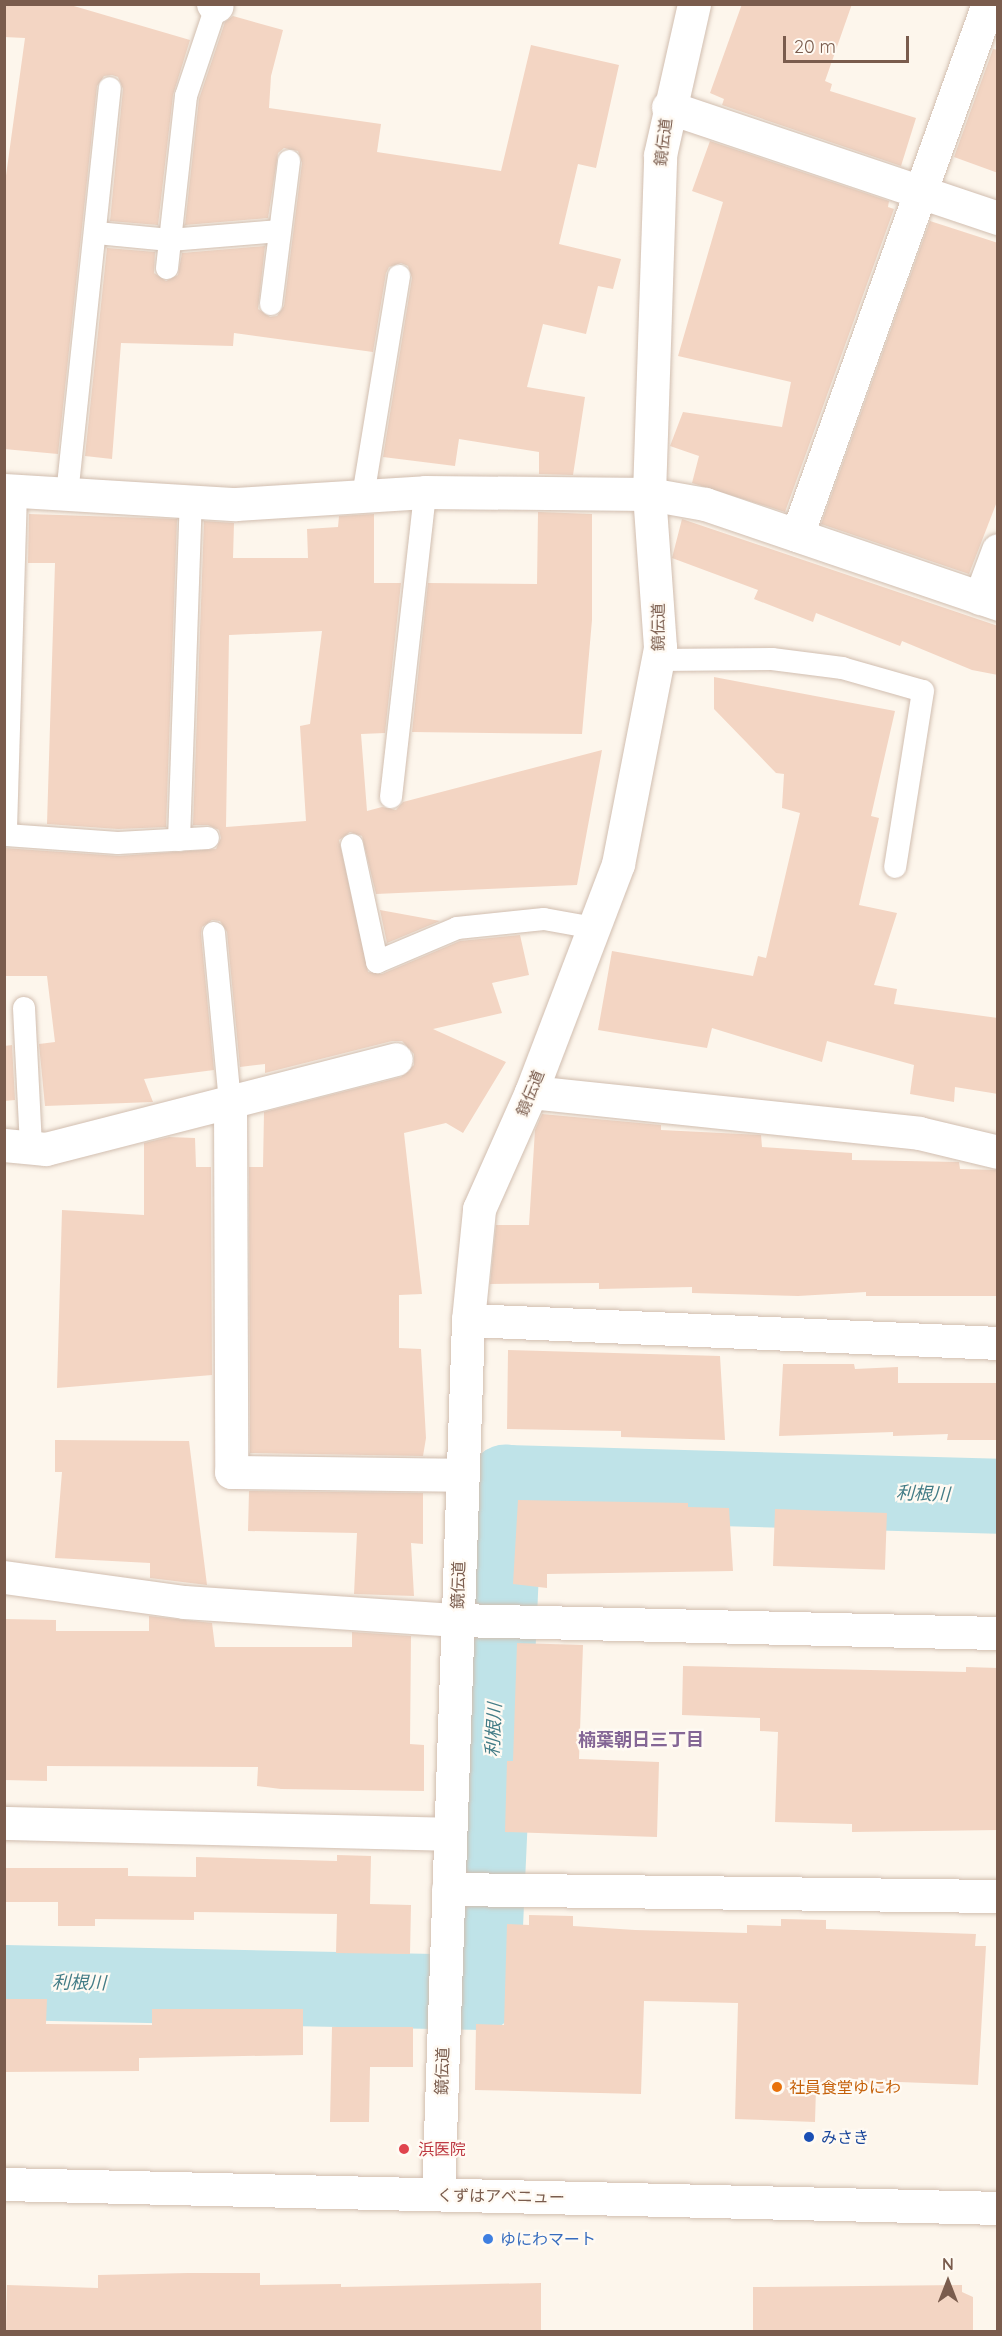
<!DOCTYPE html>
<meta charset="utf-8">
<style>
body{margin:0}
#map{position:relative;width:1002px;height:2336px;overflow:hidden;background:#fdf6ec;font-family:Quicksand,"Noto Sans JP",sans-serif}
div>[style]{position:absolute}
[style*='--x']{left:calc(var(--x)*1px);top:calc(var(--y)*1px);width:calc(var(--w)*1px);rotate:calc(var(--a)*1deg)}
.river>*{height:75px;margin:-37.5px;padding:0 37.5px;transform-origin:37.5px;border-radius:37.5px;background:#bfe3e8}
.building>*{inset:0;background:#f3d5c3;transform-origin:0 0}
.roads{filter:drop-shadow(0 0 2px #d1beb0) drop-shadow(0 0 2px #d1beb0)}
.lane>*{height:22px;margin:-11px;padding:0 11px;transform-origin:11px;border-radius:11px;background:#fff}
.street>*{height:33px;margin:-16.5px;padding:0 16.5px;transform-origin:16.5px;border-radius:16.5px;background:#fff}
.secondary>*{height:33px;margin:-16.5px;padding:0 16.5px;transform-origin:16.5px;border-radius:16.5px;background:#fff}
.dots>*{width:16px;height:16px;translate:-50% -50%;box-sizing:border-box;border:3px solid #fffaf3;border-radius:50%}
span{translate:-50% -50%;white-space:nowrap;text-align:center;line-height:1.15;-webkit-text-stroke:4.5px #fffaf3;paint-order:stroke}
.street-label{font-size:16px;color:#7a5c4d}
.food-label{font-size:16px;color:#c56008}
.left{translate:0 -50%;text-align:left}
.transit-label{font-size:16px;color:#164399}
.health-label{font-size:16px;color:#be3a42}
.shop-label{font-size:16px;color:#366cbe}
.water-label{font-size:18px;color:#437c86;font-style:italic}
.neighbourhood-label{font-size:18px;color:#846695;font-weight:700}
.frame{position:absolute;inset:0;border:6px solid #7a5c4d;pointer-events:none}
.north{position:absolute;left:918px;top:2252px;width:60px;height:60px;-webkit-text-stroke:4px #fffaf3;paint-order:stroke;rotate:0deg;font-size:16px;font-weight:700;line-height:24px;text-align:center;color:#7a5c4d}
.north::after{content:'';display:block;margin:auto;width:21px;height:27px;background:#7a5c4d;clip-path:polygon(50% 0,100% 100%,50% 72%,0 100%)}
.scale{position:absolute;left:783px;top:36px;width:126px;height:27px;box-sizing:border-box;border:3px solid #7a5c4d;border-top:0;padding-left:8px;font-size:18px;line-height:21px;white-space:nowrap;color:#7a5c4d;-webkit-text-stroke:4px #fffaf3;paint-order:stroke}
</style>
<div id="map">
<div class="river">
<div style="--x:4;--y:1982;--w:478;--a:1.2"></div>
<div style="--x:482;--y:1992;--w:511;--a:-87.42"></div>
<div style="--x:505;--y:1482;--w:493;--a:1.6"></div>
</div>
<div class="building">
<div style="clip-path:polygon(4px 4px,67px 4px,190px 40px,173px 95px,158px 225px,110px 221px,123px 89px,118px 77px,112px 75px,104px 76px,97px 86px,58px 454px,4px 449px,4px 190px,25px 38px,4px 37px)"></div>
<div style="clip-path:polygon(742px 4px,852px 4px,825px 81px,832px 84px,830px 91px,916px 118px,901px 166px,722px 105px,724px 99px,710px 93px)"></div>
<div style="clip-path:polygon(233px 16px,283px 30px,271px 76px,269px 108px,381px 124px,377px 152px,501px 171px,531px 45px,619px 65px,596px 168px,578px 164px,559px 244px,621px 259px,613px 289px,598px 286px,586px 334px,543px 324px,527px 387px,585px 397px,573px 475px,539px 474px,539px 452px,459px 439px,455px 466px,383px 457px,412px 278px,408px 266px,401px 263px,389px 267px,386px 273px,373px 352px,234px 333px,233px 346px,121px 343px,112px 459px,85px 456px,107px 248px,155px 252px,154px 273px,166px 281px,178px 275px,182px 253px,265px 246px,258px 309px,270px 317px,277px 316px,284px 306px,302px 163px,298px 151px,284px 148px,278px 153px,268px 218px,185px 225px,199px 99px,225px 22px)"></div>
<div style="clip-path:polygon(993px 49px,998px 50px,998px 173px,954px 157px)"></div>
<div style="clip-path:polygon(710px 141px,889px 201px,888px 207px,894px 209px,785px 512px,692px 483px,699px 456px,670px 446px,683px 412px,782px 427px,791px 382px,678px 356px,723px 202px,692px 191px)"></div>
<div style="clip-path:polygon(930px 221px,998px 243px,998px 499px,969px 574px,821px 524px)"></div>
<div style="clip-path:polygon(538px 512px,592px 514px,592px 620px,582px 734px,412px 732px,428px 583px,537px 584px)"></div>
<div style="clip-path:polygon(29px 514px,177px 519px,166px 827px,118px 829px,47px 824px,55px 563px,28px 563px)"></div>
<div style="clip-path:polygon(evenodd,374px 514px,374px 583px,401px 583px,385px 733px,361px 734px,367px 811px,382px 807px,396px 810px,403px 802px,602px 750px,577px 885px,376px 894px,362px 836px,350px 832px,339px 840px,368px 972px,382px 974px,460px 941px,520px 935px,529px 975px,492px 983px,502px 1013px,433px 1029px,506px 1062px,463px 1133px,446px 1123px,404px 1133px,422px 1294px,399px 1295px,399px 1348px,421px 1349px,426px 1438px,423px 1456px,250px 1453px,249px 1167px,263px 1167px,264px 1112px,401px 1077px,414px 1065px,414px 1054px,402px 1041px,392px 1041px,265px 1073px,265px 1064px,240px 1067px,227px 932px,220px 921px,212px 920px,202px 927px,201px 934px,214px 1070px,144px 1079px,153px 1102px,45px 1106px,39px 1044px,55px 1042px,47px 976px,4px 976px,4px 848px,119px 856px,216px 849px,221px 838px,219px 830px,208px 825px,193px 825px,204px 521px,234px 523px,233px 558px,308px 558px,307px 529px,338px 527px,339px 516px,374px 514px,322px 631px,310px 724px,300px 726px,306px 821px,226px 827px,229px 635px,322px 631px)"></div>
<div style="clip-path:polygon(682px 519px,998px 626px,998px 675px,972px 670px,902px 641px,900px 646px,816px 613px,813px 622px,754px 599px,758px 590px,672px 558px)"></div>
<div style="clip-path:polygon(714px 677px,895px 711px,871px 816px,879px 818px,859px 905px,897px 913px,874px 985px,897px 989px,894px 1004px,998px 1018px,998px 1094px,955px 1087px,954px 1102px,910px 1094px,914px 1065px,827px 1041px,822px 1062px,712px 1028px,707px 1048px,598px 1030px,612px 951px,753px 976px,758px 956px,766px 958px,800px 813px,782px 808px,784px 774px,776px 773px,714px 709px)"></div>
<div style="clip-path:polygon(380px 910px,440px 921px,387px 943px)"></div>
<div style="clip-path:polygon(12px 1045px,15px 1100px,4px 1101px,4px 1046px)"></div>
<div style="clip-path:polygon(542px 1114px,661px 1125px,661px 1130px,761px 1135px,762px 1147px,852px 1153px,852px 1160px,959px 1162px,960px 1169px,998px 1170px,998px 1296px,866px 1296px,866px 1292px,798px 1296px,692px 1293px,692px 1287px,599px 1289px,599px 1283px,490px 1284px,496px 1225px,529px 1225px,535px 1130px)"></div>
<div style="clip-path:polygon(169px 1137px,195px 1138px,196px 1167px,211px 1167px,212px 1375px,57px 1388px,62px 1210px,144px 1215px,144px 1143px)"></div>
<div style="clip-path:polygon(508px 1350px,720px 1356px,725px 1440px,621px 1437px,621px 1431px,507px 1429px)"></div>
<div style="clip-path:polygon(783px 1364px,854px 1364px,855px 1369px,898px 1367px,898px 1383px,998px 1383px,998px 1440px,947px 1440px,948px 1434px,893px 1436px,893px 1432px,779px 1436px)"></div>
<div style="clip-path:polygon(55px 1440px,189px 1441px,207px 1585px,150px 1578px,150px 1563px,55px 1558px,62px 1472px,55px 1472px)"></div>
<div style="clip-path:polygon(249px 1491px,423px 1493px,423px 1544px,411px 1543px,414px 1596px,354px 1594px,357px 1533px,248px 1531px)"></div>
<div style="clip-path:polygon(518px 1500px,688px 1503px,688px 1507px,729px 1508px,733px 1571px,547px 1574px,547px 1588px,513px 1584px)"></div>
<div style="left:775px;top:1509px;width:112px;height:57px;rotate:2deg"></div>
<div style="clip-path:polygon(149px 1616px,212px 1623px,215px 1647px,352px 1647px,352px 1632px,411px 1636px,410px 1744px,424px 1745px,424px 1791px,281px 1789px,257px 1786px,258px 1767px,47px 1766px,47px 1781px,4px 1780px,4px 1619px,56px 1620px,56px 1631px,149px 1631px)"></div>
<div style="clip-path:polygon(517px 1643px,583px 1645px,579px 1759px,659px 1762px,657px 1837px,505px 1832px,507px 1761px,513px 1761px)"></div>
<div style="clip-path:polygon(683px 1666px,966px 1672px,966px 1667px,998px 1668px,998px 1830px,852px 1832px,852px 1824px,775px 1822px,778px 1732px,760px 1731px,760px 1718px,682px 1715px)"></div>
<div style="clip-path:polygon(337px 1855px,371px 1856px,370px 1904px,411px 1905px,410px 1954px,336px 1953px,337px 1914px,194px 1912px,194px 1920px,95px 1919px,95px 1926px,58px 1926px,58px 1902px,4px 1902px,4px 1868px,128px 1868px,128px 1876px,196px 1877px,196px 1857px,337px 1861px)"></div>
<div style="clip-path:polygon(529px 1915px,573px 1916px,573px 1926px,635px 1930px,747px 1933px,747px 1925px,781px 1926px,781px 1919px,826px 1920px,826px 1929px,976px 1934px,975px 1946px,986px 1946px,978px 2085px,899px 2082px,899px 2090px,816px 2088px,815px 2122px,735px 2119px,738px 2003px,644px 2001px,641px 2094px,475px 2090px,476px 2024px,504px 2025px,507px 1924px,529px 1925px)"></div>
<div style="clip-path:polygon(4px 1999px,47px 1999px,46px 2024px,152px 2025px,152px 2009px,303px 2009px,303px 2055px,139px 2058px,139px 2071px,4px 2072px)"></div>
<div style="clip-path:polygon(332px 2027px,413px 2027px,413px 2067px,370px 2067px,369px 2122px,330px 2122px)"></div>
<div style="clip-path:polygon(188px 2273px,260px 2273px,260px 2285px,341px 2284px,341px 2287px,541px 2283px,541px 2331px,6px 2331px,7px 2285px,98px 2288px,98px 2275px)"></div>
<div style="clip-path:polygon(962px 2285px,962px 2292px,973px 2297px,973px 2331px,753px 2331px,753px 2287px)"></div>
</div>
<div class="roads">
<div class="lane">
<div style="--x:97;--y:233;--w:73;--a:5.5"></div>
<div style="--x:170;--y:240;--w:110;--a:-4.7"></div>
<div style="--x:167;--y:268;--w:173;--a:-83.7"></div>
<div style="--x:186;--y:96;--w:97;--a:-71.4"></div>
<div style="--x:271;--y:304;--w:144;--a:-82.8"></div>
<div style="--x:16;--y:492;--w:343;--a:91.7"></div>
<div style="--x:6;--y:835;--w:112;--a:4.1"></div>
<div style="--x:118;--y:843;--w:90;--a:-3.2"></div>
<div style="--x:67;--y:495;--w:409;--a:-84"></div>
<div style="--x:363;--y:496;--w:223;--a:-80.7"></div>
<div style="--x:658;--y:660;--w:114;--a:-0.5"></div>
<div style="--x:772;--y:659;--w:71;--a:7.3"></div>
<div style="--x:842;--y:668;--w:84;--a:15.9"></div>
<div style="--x:923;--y:691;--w:178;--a:99"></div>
<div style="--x:391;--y:797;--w:307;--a:-83.6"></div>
<div style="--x:179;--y:840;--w:339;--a:-88"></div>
<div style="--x:352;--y:845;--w:120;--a:77.9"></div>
<div style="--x:377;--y:962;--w:87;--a:-23"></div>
<div style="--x:457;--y:928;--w:87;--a:-5.9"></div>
<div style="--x:544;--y:919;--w:51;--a:10.2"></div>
<div style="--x:214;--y:933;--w:169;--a:84.6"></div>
<div style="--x:24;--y:1008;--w:139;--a:87.1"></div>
</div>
<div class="street">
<div style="--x:213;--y:4;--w:4;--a:27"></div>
<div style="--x:668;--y:107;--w:348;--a:18.6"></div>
<div style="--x:4;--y:490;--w:232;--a:3.5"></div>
<div style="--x:236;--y:504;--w:189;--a:-3.6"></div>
<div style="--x:425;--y:492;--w:224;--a:0.5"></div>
<div style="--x:649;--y:494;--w:57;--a:10.1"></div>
<div style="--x:705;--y:504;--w:310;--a:18.8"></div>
<div style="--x:797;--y:535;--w:564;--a:-70.22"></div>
<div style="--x:980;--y:598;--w:51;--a:-69.4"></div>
<div style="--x:531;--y:1092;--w:390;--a:6"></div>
<div style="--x:919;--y:1133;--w:81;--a:13.5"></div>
<div style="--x:230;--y:1101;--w:371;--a:89.8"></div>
<div style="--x:231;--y:1472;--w:231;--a:0.7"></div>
<div style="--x:4;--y:1145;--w:42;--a:5.4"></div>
<div style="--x:46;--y:1149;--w:361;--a:-14.4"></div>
<div style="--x:468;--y:1320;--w:530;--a:2.48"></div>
<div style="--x:4;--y:1577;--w:182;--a:7.9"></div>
<div style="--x:184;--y:1602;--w:274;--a:3.8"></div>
<div style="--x:457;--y:1620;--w:541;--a:1.38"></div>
<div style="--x:4;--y:1823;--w:446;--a:1.4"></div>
<div style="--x:448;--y:1889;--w:550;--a:0.73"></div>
<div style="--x:438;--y:2194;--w:875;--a:-88.03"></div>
<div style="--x:468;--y:1320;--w:112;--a:-84.3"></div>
<div style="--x:479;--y:1209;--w:128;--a:-66"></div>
<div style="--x:531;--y:1092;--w:244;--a:-69.1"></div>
<div style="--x:618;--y:864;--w:221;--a:-79"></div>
<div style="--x:660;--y:647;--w:153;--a:-94.1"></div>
<div style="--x:649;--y:494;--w:339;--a:-88.1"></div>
<div style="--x:660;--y:155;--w:155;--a:-77.3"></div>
</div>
<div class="secondary">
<div style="--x:4;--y:2184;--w:994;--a:1.38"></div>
</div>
</div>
<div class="dots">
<div style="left:777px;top:2087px;background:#e8710a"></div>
<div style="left:809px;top:2137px;background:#1a4fb4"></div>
<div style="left:404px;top:2149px;background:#e0444e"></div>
<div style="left:488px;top:2239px;background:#3f7fe0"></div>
</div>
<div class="street-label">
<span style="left:663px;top:142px;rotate:-83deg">鏡伝道</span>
<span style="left:658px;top:627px;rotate:-90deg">鏡伝道</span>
<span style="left:530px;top:1093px;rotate:-68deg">鏡伝道</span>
<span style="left:458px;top:1585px;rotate:-88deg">鏡伝道</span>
<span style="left:442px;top:2071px;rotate:-88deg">鏡伝道</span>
<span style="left:501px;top:2196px;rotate:1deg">くずはアベニュー</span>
</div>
<div class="food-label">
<span class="left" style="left:789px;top:2087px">社員食堂ゆにわ</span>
</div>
<div class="transit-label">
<span class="left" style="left:821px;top:2137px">みさき</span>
</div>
<div class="health-label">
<span class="left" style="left:418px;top:2149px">浜医院</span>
</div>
<div class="shop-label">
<span class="left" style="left:500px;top:2239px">ゆにわマート</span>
</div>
<div class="water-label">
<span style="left:923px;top:1494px;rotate:2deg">利根川</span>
<span style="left:494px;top:1730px;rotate:-87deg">利根川</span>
<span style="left:79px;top:1983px;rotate:1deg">利根川</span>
</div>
<div class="neighbourhood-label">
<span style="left:641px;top:1740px">楠葉朝日三丁目</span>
</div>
<div class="frame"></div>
<div class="north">N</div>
<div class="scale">20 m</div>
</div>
